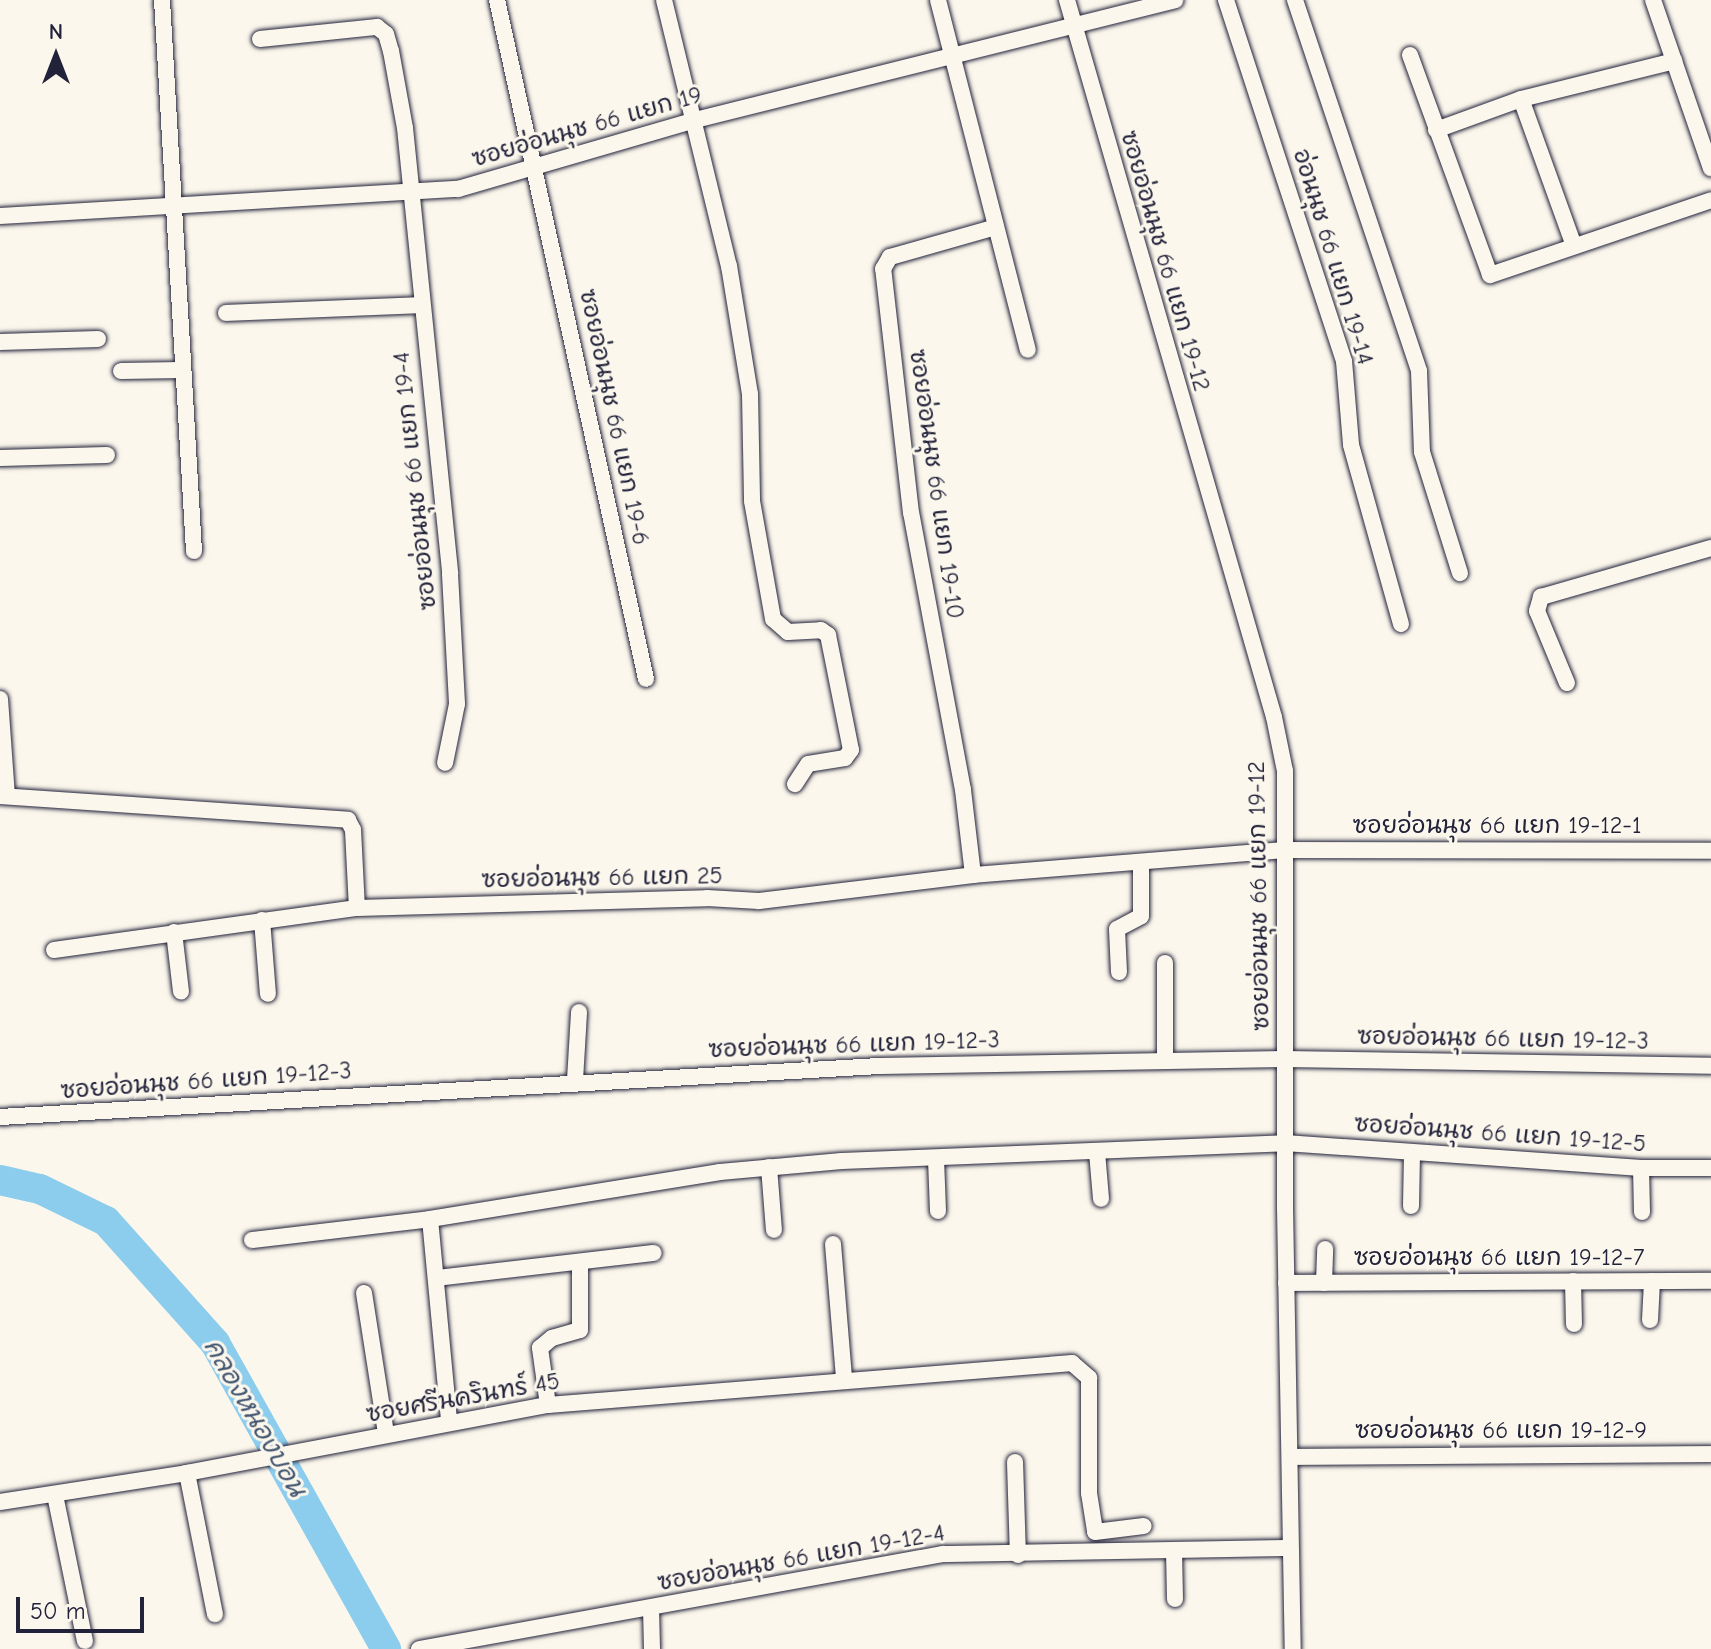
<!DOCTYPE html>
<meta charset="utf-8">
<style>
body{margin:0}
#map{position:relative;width:1711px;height:1649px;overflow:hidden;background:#fbf7ec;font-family:"Comic Neue","Playpen Sans Thai",sans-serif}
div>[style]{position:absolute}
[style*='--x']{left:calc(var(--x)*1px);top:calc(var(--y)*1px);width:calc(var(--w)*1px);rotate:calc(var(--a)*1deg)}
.river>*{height:30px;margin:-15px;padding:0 15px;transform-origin:15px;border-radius:15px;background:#8ccced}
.roads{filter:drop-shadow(0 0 2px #22223b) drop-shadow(0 0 2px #22223b)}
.street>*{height:16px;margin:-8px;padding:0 8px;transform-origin:8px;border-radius:8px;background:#fbf7ec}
span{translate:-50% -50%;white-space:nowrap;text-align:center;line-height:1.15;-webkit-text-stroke:6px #fbf7ec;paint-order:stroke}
.street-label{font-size:24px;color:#22223b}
.water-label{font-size:26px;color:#425570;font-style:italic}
.north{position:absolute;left:16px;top:16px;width:80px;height:80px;-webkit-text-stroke:6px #fbf7ec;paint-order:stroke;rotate:0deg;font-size:22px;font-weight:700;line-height:32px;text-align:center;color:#22223b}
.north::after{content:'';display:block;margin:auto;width:28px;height:36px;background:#22223b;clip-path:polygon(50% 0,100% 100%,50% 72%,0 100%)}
.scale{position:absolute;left:16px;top:1597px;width:128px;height:36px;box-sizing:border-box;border:4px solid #22223b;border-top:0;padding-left:10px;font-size:24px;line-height:28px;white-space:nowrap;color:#22223b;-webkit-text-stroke:6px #fbf7ec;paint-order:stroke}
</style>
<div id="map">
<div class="river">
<div style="--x:0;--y:1180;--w:41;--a:12.7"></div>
<div style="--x:40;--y:1189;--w:73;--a:25.9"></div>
<div style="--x:106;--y:1221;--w:164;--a:48.2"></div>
<div style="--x:215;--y:1343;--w:351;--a:60.8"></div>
</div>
<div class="roads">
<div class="street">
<div style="--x:162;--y:0;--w:552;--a:86.68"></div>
<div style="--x:497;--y:0;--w:695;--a:77.62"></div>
<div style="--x:664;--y:0;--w:274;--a:76.3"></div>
<div style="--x:729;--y:266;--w:130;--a:80.7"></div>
<div style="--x:750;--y:394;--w:107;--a:88.9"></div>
<div style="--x:752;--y:501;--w:120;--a:79.9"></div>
<div style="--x:773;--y:619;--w:20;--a:41"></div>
<div style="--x:788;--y:632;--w:33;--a:-3"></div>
<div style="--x:821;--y:630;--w:9;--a:36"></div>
<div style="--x:828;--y:635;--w:117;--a:78.7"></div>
<div style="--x:851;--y:750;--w:10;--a:127"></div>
<div style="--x:845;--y:758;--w:37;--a:171"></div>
<div style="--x:808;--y:764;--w:24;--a:123"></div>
<div style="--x:938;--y:0;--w:361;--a:75.6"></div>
<div style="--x:1067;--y:0;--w:746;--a:73.9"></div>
<div style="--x:1274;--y:717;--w:55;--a:78.5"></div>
<div style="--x:1285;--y:771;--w:436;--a:90"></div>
<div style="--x:1285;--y:1207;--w:442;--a:89"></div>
<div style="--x:1226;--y:0;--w:380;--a:71.9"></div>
<div style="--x:1344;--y:361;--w:84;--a:85.2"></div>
<div style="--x:1351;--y:445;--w:186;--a:74.4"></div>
<div style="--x:1295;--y:0;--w:391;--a:71.5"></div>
<div style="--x:1419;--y:371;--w:81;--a:87.9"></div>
<div style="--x:1422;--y:452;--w:127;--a:72.6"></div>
<div style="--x:1653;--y:0;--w:178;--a:71"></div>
<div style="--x:260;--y:39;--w:118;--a:-5.9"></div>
<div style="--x:377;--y:27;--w:11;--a:38"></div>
<div style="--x:386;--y:34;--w:18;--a:74"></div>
<div style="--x:391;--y:51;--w:78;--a:79.7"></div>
<div style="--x:405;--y:128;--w:448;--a:84.2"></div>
<div style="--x:450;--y:574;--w:130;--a:86.9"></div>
<div style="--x:457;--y:704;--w:60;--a:101.5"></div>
<div style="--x:1410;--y:55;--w:234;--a:70"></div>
<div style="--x:1490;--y:275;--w:233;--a:-18.7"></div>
<div style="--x:1436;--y:130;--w:90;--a:-20"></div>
<div style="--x:0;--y:216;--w:459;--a:-3.4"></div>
<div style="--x:458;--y:189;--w:247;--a:-16.2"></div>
<div style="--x:695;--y:120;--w:495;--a:-14"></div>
<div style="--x:1574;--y:246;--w:156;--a:-109.8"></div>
<div style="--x:1521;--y:99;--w:158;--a:-13.9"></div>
<div style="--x:226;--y:313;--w:196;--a:-2.3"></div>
<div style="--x:0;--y:342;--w:98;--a:-1.8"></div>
<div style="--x:121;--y:371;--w:60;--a:-1"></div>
<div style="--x:0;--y:458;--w:107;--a:-1.6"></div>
<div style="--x:1567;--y:683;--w:78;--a:-112.6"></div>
<div style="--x:1537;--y:611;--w:15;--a:-74"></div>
<div style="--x:1541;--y:597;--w:177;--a:-16.1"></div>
<div style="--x:0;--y:699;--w:97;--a:85.9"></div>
<div style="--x:0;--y:796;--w:349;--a:3.9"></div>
<div style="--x:348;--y:820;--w:11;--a:63"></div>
<div style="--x:353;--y:830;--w:78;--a:87.1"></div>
<div style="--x:357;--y:908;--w:350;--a:-1.6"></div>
<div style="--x:707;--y:898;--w:52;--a:3.3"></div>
<div style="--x:759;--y:901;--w:216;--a:-6.9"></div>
<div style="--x:973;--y:875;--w:311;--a:-4.6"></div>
<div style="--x:1283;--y:850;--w:428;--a:0.1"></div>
<div style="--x:973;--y:875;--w:86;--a:-96.7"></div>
<div style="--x:963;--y:790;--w:282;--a:-100.6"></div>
<div style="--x:911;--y:513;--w:246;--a:-96.5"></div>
<div style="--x:883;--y:269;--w:14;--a:-60"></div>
<div style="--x:890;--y:257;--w:110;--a:-15.8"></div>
<div style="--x:262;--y:920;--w:74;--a:85.4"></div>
<div style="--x:174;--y:932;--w:60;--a:83.3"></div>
<div style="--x:54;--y:950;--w:306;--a:-7.9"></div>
<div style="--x:1165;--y:963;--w:98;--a:90"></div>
<div style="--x:1119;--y:972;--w:43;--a:-92.7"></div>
<div style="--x:1117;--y:929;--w:27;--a:-28"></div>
<div style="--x:1141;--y:916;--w:54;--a:-90"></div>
<div style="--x:575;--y:1080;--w:68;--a:-86.6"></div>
<div style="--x:0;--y:1117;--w:881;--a:-3.32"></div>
<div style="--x:880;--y:1066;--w:404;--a:-1"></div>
<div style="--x:1284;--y:1059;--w:427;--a:0.9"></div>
<div style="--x:1097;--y:1152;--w:47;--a:85.1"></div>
<div style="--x:936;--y:1159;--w:52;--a:87.8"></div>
<div style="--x:769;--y:1167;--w:63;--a:85.5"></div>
<div style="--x:1641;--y:1168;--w:44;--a:88.7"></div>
<div style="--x:1411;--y:1206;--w:53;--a:-88.9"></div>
<div style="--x:430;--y:1219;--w:203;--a:84.6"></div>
<div style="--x:252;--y:1240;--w:179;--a:-6.7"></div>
<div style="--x:430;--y:1219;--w:294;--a:-9.2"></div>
<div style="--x:720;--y:1172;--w:122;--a:-5.2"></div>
<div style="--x:842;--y:1161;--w:443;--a:-2.3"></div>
<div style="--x:1285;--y:1143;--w:357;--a:4"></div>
<div style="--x:1641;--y:1168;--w:70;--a:0"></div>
<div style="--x:833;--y:1244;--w:134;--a:85.3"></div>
<div style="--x:437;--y:1278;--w:218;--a:-6.6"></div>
<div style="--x:1573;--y:1281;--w:43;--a:88.7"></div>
<div style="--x:1286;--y:1283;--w:425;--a:-0.3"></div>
<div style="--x:1324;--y:1283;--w:34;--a:-88"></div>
<div style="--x:364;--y:1293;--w:143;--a:81.1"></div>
<div style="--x:1650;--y:1320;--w:39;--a:-87"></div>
<div style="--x:548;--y:1405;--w:58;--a:-98"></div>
<div style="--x:540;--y:1348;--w:16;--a:-40"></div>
<div style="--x:552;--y:1338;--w:29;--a:-16"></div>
<div style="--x:580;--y:1330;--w:68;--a:-90"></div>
<div style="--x:1291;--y:1457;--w:420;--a:-0.4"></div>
<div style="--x:1015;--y:1462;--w:93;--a:88.2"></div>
<div style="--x:187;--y:1473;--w:144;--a:78.8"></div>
<div style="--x:55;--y:1495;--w:149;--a:78.4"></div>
<div style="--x:0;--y:1502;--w:189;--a:-8.8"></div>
<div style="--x:187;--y:1473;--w:367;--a:-10.7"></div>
<div style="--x:548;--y:1405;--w:526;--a:-4.58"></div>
<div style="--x:1072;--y:1363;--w:23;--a:41"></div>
<div style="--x:1089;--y:1378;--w:115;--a:90"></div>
<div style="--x:1089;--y:1493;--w:39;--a:81"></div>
<div style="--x:1095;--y:1532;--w:49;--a:-7"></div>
<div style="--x:1174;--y:1551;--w:48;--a:88.8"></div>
<div style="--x:651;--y:1608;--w:41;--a:88.6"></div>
<div style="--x:419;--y:1649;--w:533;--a:-10.28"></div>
<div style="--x:943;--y:1554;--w:347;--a:-1"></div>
</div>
</div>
<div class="street-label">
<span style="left:587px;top:127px;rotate:-16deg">ซอยอ่อนนุช 66 แยก 19</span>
<span style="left:1333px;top:257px;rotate:73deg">อ่อนนุช 66 แยก 19-14</span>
<span style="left:1165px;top:261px;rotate:74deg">ซอยอ่อนนุช 66 แยก 19-12</span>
<span style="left:614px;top:417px;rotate:78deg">ซอยอ่อนนุช 66 แยก 19-6</span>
<span style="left:415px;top:481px;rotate:-96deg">ซอยอ่อนนุช 66 แยก 19-4</span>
<span style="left:936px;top:484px;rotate:82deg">ซอยอ่อนนุช 66 แยก 19-10</span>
<span style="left:1497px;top:826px">ซอยอ่อนนุช 66 แยก 19-12-1</span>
<span style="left:602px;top:878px;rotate:-1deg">ซอยอ่อนนุช 66 แยก 25</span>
<span style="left:1259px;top:896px;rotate:-91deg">ซอยอ่อนนุช 66 แยก 19-12</span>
<span style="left:1503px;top:1039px;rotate:1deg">ซอยอ่อนนุช 66 แยก 19-12-3</span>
<span style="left:854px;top:1045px;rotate:-2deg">ซอยอ่อนนุช 66 แยก 19-12-3</span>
<span style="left:206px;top:1081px;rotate:-4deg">ซอยอ่อนนุช 66 แยก 19-12-3</span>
<span style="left:1500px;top:1134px;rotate:4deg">ซอยอ่อนนุช 66 แยก 19-12-5</span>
<span style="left:1499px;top:1258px">ซอยอ่อนนุช 66 แยก 19-12-7</span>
<span style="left:463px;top:1398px;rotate:-10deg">ซอยศรีนครินทร์ 45</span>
<span style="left:1501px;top:1431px">ซอยอ่อนนุช 66 แยก 19-12-9</span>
<span style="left:801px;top:1558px;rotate:-10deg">ซอยอ่อนนุช 66 แยก 19-12-4</span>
</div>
<div class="water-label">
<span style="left:254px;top:1418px;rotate:60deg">คลองหนองบอน</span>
</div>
<div class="north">N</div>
<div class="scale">50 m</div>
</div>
